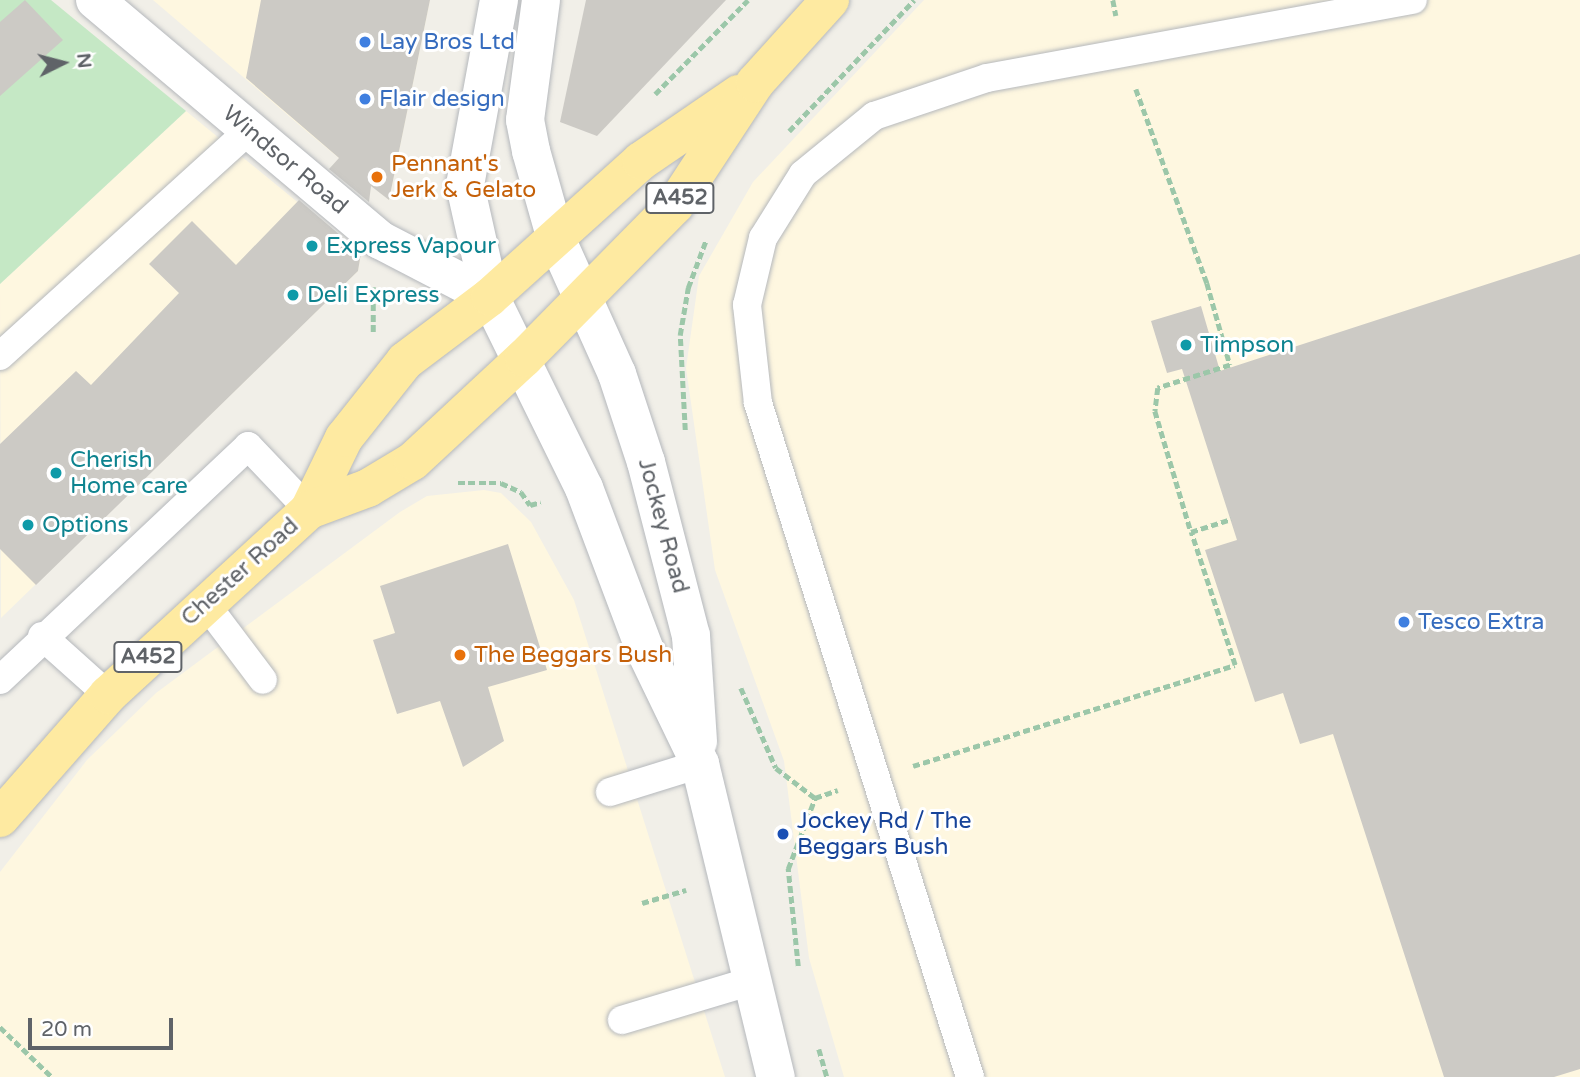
<!DOCTYPE html>
<style>
body{margin:0}
#map{position:relative;width:1580px;height:1077px;overflow:hidden;background:#f1efe8;font-family:"Varela Round",sans-serif}
div>[style]{position:absolute}
[style*='--x']{left:calc(var(--x)*1px);top:calc(var(--y)*1px);width:calc(var(--w)*1px);rotate:calc(var(--a)*1deg)}
.commercial>*{inset:0;background:#fef7e0}
.green>*{inset:0;background:#c5e8c5}
.building>*{inset:0;background:#cccac5}
.path>*{height:4.5px;margin-top:-2.25px;transform-origin:0;background:repeating-linear-gradient(90deg,#9cc7a9 0 7px,transparent 0 10.5px)}
.roads{filter:drop-shadow(0 0 2px #b5b8bc) drop-shadow(0 0 2px #b5b8bc)}
.service>*{height:28px;margin:-14px;padding:0 14px;transform-origin:14px;border-radius:14px;background:#fff}
.minor>*{height:38px;margin:-19px;padding:0 19px;transform-origin:19px;border-radius:19px;background:#fff}
.secondary>*{height:38px;margin:-19px;padding:0 19px;transform-origin:19px;border-radius:19px;background:#fff}
.trunk>*{height:38px;margin:-19px;padding:0 19px;transform-origin:19px;border-radius:19px;background:#feeaa1}
.dots>*{width:19px;height:19px;translate:-50% -50%;box-sizing:border-box;border:4px solid #fff;border-radius:50%}
span{translate:-50% -50%;white-space:nowrap;text-align:center;line-height:1.15;-webkit-text-stroke:6px #fff;paint-order:stroke}
.shield-label span{padding:2px 5px;background:#fff;border:2px solid;border-radius:5px;-webkit-text-stroke-width:0}
.shield-label{font-size:21px;color:#5f6368;font-weight:700}
.shop-label{font-size:23px;color:#366cbe}
.left{translate:0 -50%;text-align:left}
.street-label{font-size:23px;color:#5f6368}
.food-label{font-size:23px;color:#c56008}
.culture-label{font-size:23px;color:#0d838f}
.transit-label{font-size:23px;color:#164399}
.north{position:absolute;left:28px;top:28px;width:70px;height:70px;-webkit-text-stroke:5px #fff;paint-order:stroke;rotate:84deg;font-size:19px;font-weight:700;line-height:28px;text-align:center;color:#5f6368}
.north::after{content:'';display:block;margin:auto;width:24px;height:32px;background:#5f6368;clip-path:polygon(50% 0,100% 100%,50% 72%,0 100%)}
.scale{position:absolute;left:28px;top:1018px;width:145px;height:32px;box-sizing:border-box;border:4px solid #5f6368;border-top:0;padding-left:9px;font-size:21px;line-height:24px;white-space:nowrap;color:#5f6368;-webkit-text-stroke:5px #fff;paint-order:stroke}
</style>
<div id="map">
<div class="commercial">
<div style="clip-path:polygon(153px 0,430px 0,389px 200px,304px 129px)"></div>
<div style="clip-path:polygon(924px 0,1580px 0,1580px 1077px,844px 1077px,809px 958px,784px 761px,715px 570px,686px 368px,699px 276px,753px 182px)"></div>
<div style="clip-path:polygon(186px 111px,323px 223px,360px 258px,358px 271px,1px 618px,0 284px)"></div>
<div style="clip-path:polygon(484px 490px,501px 493px,531px 522px,574px 600px,725px 1077px,0 1077px,0 872px,87px 760px,156px 693px,400px 512px,427px 496px)"></div>
</div>
<div class="green">
<div style="clip-path:polygon(0 0,51px 0,186px 111px,0 284px)"></div>
</div>
<div class="building">
<div style="clip-path:polygon(25px 0,63px 40px,0 96px,0 22px)"></div>
<div style="clip-path:polygon(261px 0,430px 0,389px 200px,371px 186px,369px 202px,329px 169px,339px 158px,246px 78px)"></div>
<div style="clip-path:polygon(586px 0,726px 0,597px 136px,560px 122px)"></div>
<div style="clip-path:polygon(299px 200px,361px 253px,358px 271px,36px 585px,0 549px,0 444px,76px 371px,91px 385px,179px 293px,149px 264px,192px 221px,236px 265px)"></div>
<div style="clip-path:polygon(1580px 254px,1580px 1069px,1554px 1077px,1444px 1077px,1333px 734px,1300px 744px,1283px 693px,1255px 702px,1205px 550px,1237px 540px,1182px 369px,1167px 373px,1151px 321px,1201px 306px,1220px 371px)"></div>
<div style="clip-path:polygon(508px 544px,547px 670px,488px 687px,504px 741px,463px 767px,440px 701px,397px 714px,373px 640px,395px 633px,380px 586px)"></div>
</div>
<div class="path">
<div style="--x:1113;--y:0;--w:16;--a:79"></div>
<div style="--x:1136;--y:89;--w:207;--a:69.9"></div>
<div style="--x:1207;--y:283;--w:85;--a:74.3"></div>
<div style="--x:1230;--y:365;--w:76;--a:162.3"></div>
<div style="--x:1158;--y:388;--w:23;--a:97"></div>
<div style="--x:1155;--y:411;--w:126;--a:73.4"></div>
<div style="--x:1191;--y:532;--w:42;--a:-18"></div>
<div style="--x:655;--y:94;--w:132;--a:-45.3"></div>
<div style="--x:789;--y:131;--w:181;--a:-46.3"></div>
<div style="--x:373;--y:332;--w:45;--a:-90"></div>
<div style="--x:685;--y:430;--w:95;--a:-93"></div>
<div style="--x:680;--y:335;--w:48;--a:-80.3"></div>
<div style="--x:688;--y:288;--w:51;--a:-69.4"></div>
<div style="--x:458;--y:483;--w:43;--a:0"></div>
<div style="--x:501;--y:483;--w:22;--a:24"></div>
<div style="--x:521;--y:492;--w:16;--a:55"></div>
<div style="--x:530;--y:505;--w:11;--a:-15"></div>
<div style="--x:741;--y:688;--w:87;--a:66.4"></div>
<div style="--x:776;--y:768;--w:49;--a:37.6"></div>
<div style="--x:913;--y:766;--w:337;--a:-17.4"></div>
<div style="--x:1235;--y:665;--w:140;--a:-108.3"></div>
<div style="--x:642;--y:903;--w:46;--a:-16.5"></div>
<div style="--x:798;--y:966;--w:98;--a:-95.9"></div>
<div style="--x:788;--y:869;--w:76;--a:-69.2"></div>
<div style="--x:815;--y:798;--w:24;--a:-19"></div>
<div style="--x:0;--y:1027;--w:72;--a:43.9"></div>
<div style="--x:819;--y:1049;--w:29;--a:74"></div>
</div>
<div class="roads">
<div class="service">
<div style="--x:0;--y:356;--w:336;--a:-42.2"></div>
<div style="--x:205;--y:603;--w:96;--a:53"></div>
<div style="--x:42;--y:636;--w:89;--a:41.8"></div>
<div style="--x:0;--y:680;--w:341;--a:-43.3"></div>
<div style="--x:248;--y:446;--w:88;--a:46.4"></div>
<div style="--x:610;--y:792;--w:94;--a:-17.3"></div>
<div style="--x:622;--y:1020;--w:139;--a:-16.7"></div>
<div style="--x:970;--y:1077;--w:707;--a:-107.46"></div>
<div style="--x:758;--y:403;--w:99;--a:-96.4"></div>
<div style="--x:747;--y:305;--w:69;--a:-76.6"></div>
<div style="--x:763;--y:238;--w:75;--a:-58"></div>
<div style="--x:803;--y:174;--w:92;--a:-39.2"></div>
<div style="--x:874;--y:116;--w:119;--a:-18.6"></div>
<div style="--x:987;--y:78;--w:433;--a:-10.4"></div>
</div>
<div class="minor">
<div style="--x:95;--y:0;--w:373;--a:40.1"></div>
<div style="--x:380;--y:240;--w:124;--a:27.4"></div>
</div>
<div class="secondary">
<div style="--x:499;--y:0;--w:188;--a:100.4"></div>
<div style="--x:465;--y:185;--w:115;--a:77.4"></div>
<div style="--x:490;--y:297;--w:213;--a:63.8"></div>
<div style="--x:584;--y:488;--w:173;--a:69.4"></div>
<div style="--x:645;--y:650;--w:127;--a:64.2"></div>
<div style="--x:700;--y:764;--w:322;--a:76.4"></div>
<div style="--x:541;--y:0;--w:121;--a:97.6"></div>
<div style="--x:525;--y:120;--w:32;--a:79"></div>
<div style="--x:531;--y:151;--w:88;--a:74.2"></div>
<div style="--x:555;--y:236;--w:151;--a:65.8"></div>
<div style="--x:617;--y:374;--w:93;--a:71.8"></div>
<div style="--x:646;--y:462;--w:180;--a:75.5"></div>
<div style="--x:691;--y:636;--w:106;--a:86.2"></div>
</div>
<div class="trunk">
<div style="--x:309;--y:510;--w:80;--a:-64.1"></div>
<div style="--x:344;--y:438;--w:98;--a:-51.6"></div>
<div style="--x:405;--y:361;--w:106;--a:-37"></div>
<div style="--x:490;--y:297;--w:203;--a:-42"></div>
<div style="--x:641;--y:161;--w:119;--a:-34.4"></div>
<div style="--x:0;--y:818;--w:164;--a:-48.7"></div>
<div style="--x:108;--y:695;--w:273;--a:-42.6"></div>
<div style="--x:309;--y:510;--w:63;--a:-20.4"></div>
<div style="--x:368;--y:488;--w:52;--a:-31"></div>
<div style="--x:413;--y:461;--w:151;--a:-42.9"></div>
<div style="--x:524;--y:358;--w:215;--a:-45.4"></div>
<div style="--x:675;--y:205;--w:146;--a:-56.7"></div>
<div style="--x:755;--y:83;--w:112;--a:-47.9"></div>
</div>
</div>
<div class="dots">
<div style="left:365px;top:42px;background:#3f7fe0"></div>
<div style="left:365px;top:99px;background:#3f7fe0"></div>
<div style="left:377px;top:177px;background:#e8710a"></div>
<div style="left:312px;top:246px;background:#0f9aa8"></div>
<div style="left:293px;top:295px;background:#0f9aa8"></div>
<div style="left:1186px;top:345px;background:#0f9aa8"></div>
<div style="left:56px;top:473px;background:#0f9aa8"></div>
<div style="left:28px;top:525px;background:#0f9aa8"></div>
<div style="left:1404px;top:622px;background:#3f7fe0"></div>
<div style="left:460px;top:655px;background:#e8710a"></div>
<div style="left:783px;top:834px;background:#1a4fb4"></div>
</div>
<div class="shield-label">
<span style="left:680px;top:198px">A452</span>
<span style="left:148px;top:657px">A452</span>
</div>
<div class="shop-label">
<span class="left" style="left:379px;top:42px">Lay Bros Ltd</span>
<span class="left" style="left:379px;top:99px">Flair design</span>
<span class="left" style="left:1418px;top:622px">Tesco Extra</span>
</div>
<div class="street-label">
<span style="left:285px;top:160px;rotate:40deg">Windsor Road</span>
<span style="left:663px;top:526px;rotate:75deg">Jockey Road</span>
<span style="left:240px;top:572px;rotate:-42deg">Chester Road</span>
</div>
<div class="food-label">
<span class="left" style="left:391px;top:177px">Pennant's<br>Jerk &amp; Gelato</span>
<span class="left" style="left:474px;top:655px">The Beggars Bush</span>
</div>
<div class="culture-label">
<span class="left" style="left:326px;top:246px">Express Vapour</span>
<span class="left" style="left:307px;top:295px">Deli Express</span>
<span class="left" style="left:1200px;top:345px">Timpson</span>
<span class="left" style="left:70px;top:473px">Cherish<br>Home care</span>
<span class="left" style="left:42px;top:525px">Options</span>
</div>
<div class="transit-label">
<span class="left" style="left:797px;top:834px">Jockey Rd / The<br>Beggars Bush</span>
</div>
<div class="north">N</div>
<div class="scale">20 m</div>
</div>
